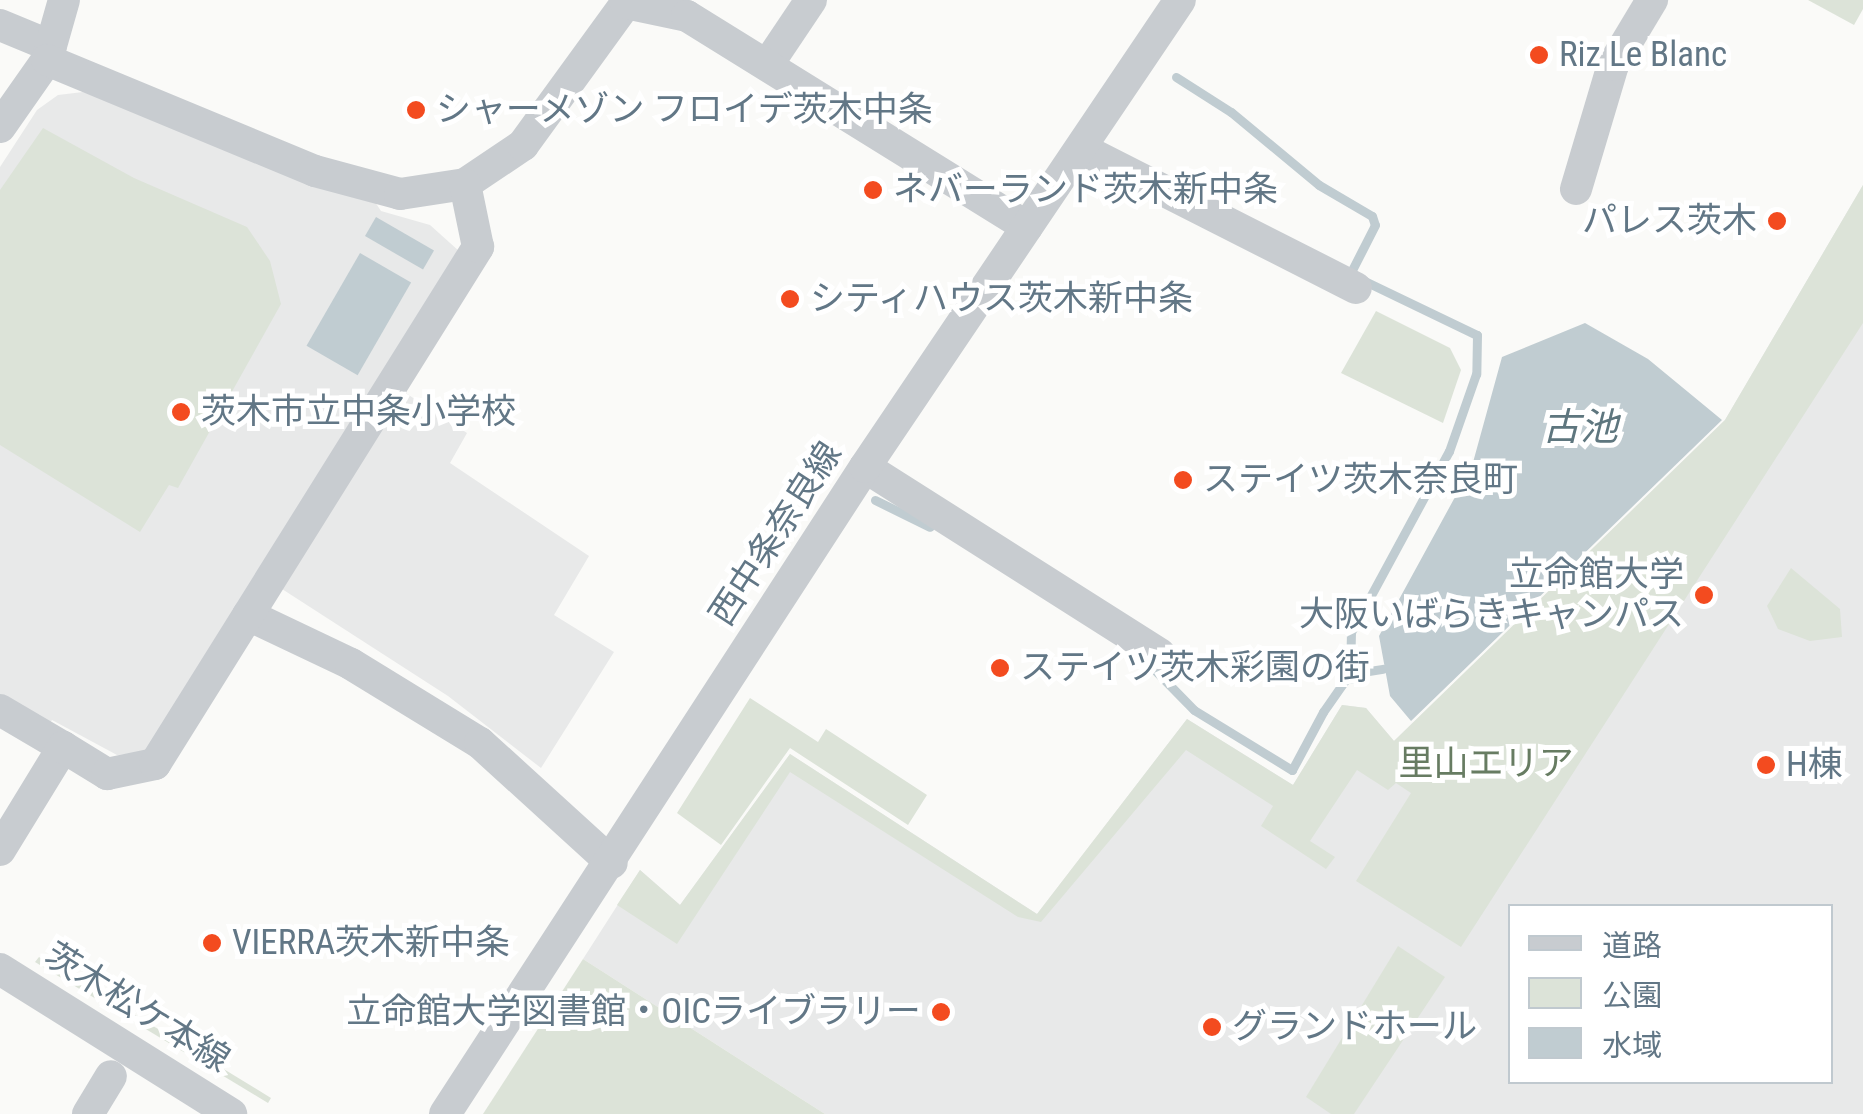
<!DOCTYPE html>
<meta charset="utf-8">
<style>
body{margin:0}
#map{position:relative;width:1863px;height:1114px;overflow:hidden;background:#fafaf8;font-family:"Roboto Condensed","Noto Sans JP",sans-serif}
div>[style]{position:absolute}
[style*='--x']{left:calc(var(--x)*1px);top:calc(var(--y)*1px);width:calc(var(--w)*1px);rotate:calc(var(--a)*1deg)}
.built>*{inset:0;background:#e8e9e9}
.green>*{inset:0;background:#dce3d8}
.water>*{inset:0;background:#c0ccd1;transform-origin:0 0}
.stream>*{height:9px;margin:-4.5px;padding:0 4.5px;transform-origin:4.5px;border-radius:4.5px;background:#c0ccd1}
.minor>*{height:32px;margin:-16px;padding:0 16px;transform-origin:16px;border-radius:16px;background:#c8ccd0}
.dots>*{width:28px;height:28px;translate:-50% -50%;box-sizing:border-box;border:5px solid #fff;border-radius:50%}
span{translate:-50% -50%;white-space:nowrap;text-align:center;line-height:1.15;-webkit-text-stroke:10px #fff;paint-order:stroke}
.poi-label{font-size:35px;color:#627786}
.left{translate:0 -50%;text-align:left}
.right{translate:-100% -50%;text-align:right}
.street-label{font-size:35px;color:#627786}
.park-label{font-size:35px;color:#677c62}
.water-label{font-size:38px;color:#5e767e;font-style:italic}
.legend{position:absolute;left:1508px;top:904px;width:325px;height:180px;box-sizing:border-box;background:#fff;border:2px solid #c0c9cf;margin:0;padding:12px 18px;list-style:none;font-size:30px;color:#627786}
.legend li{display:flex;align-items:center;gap:20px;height:50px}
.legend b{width:50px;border:2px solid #c0c9cf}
</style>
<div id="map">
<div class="built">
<div style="clip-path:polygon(83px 92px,369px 193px,381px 211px,430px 225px,459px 251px,152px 753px,117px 755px,52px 720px,44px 731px,0 704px,0 167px,37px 110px,58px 95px)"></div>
<div style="clip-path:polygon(evenodd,1863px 185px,1863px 1114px,825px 1114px,583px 959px,640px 870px,680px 905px,790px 754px,1037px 914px,1187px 719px,1293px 785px,1342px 705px,1366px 708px,1394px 741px,1725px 420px,1863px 185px,1510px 906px,1830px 906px,1830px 1082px,1510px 1082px,1510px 906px)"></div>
<div style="clip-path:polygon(401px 390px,467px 433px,450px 463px,589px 556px,554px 615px,614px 652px,541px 768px,448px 696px,282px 589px)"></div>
</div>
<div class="green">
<div style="clip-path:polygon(1808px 0,1863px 0,1863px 9px,1854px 25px)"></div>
<div style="clip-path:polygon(43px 128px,134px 178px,247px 227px,270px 261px,281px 304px,178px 488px,169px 485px,140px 532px,0 445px,0 190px)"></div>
<div style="clip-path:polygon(1863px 185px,1863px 323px,1461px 947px,1356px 881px,1411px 793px,1396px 783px,1388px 790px,1357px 770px,1310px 841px,1335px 857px,1326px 869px,1261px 826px,1273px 806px,1186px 750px,1041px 922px,1018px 917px,790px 772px,677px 944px,617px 905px,640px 870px,680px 905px,790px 754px,1037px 914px,1187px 719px,1293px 785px,1342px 705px,1366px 708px,1394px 741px,1725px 420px)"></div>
<div style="clip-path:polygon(1376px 311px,1450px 348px,1461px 370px,1443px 423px,1341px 373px)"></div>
<div style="clip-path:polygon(1791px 568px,1840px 609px,1842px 637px,1810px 641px,1778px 629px,1767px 606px)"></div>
<div style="clip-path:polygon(750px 698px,818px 742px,826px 729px,927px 795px,908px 825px,790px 748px,721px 845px,677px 813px)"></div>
<div style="clip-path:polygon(1398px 946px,1445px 977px,1354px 1114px,1331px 1114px,1306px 1097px)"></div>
<div style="clip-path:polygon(39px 957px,104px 996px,271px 1098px,268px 1103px,35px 962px)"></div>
<div style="clip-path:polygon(583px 959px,825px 1114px,483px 1114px)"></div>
</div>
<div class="water">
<div style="left:376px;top:217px;width:67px;height:22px;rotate:30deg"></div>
<div style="left:360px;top:253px;width:59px;height:107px;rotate:30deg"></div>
<div style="clip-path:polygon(1585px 323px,1648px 359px,1722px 420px,1411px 721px,1390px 696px,1379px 636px,1472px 466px,1502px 357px)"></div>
</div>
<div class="stream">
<div style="--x:1176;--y:77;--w:65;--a:32.5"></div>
<div style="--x:1231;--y:112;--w:114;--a:39.7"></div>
<div style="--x:1319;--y:185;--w:61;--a:30.3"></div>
<div style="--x:1372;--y:216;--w:9;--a:72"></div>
<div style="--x:1375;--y:225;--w:55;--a:117"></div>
<div style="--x:1350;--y:274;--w:141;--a:25.7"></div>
<div style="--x:1477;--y:335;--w:39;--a:91"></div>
<div style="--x:1476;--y:374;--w:82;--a:109.3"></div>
<div style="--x:1449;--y:451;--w:206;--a:118.4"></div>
<div style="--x:1351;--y:632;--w:42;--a:91.4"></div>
<div style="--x:1350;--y:674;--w:33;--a:-9"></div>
<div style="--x:875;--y:500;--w:61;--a:26.1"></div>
<div style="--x:1147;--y:662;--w:67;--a:45.6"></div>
<div style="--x:1194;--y:710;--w:115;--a:31.5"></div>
<div style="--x:1292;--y:770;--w:66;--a:-61.9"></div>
<div style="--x:1323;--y:712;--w:40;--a:-55.1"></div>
<div style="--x:1346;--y:679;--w:11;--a:-5"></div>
</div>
<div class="minor">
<div style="--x:0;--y:25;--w:55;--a:22.4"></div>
<div style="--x:47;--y:60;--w:62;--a:-74.2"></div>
<div style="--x:768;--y:64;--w:77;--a:-56.1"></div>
<div style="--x:0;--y:127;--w:82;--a:-55"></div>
<div style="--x:47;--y:60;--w:290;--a:22.5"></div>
<div style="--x:315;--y:171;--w:88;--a:15.1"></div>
<div style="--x:400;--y:194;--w:66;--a:-8.7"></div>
<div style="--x:465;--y:184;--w:70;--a:-33.9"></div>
<div style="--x:523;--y:145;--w:175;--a:-54"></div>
<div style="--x:626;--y:3;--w:62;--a:12"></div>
<div style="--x:687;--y:16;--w:400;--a:31.8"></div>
<div style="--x:1082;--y:149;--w:307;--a:26.9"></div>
<div style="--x:1576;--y:189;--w:129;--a:-73.4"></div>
<div style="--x:1613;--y:65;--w:76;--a:-59"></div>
<div style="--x:865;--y:467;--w:349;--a:32.4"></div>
<div style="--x:248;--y:615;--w:114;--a:25.4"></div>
<div style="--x:351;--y:664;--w:151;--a:31.5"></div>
<div style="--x:480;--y:743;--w:178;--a:42.3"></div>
<div style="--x:0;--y:710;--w:73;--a:30.4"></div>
<div style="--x:0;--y:850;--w:121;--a:-58.5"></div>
<div style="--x:63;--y:747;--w:52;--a:31.5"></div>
<div style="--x:107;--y:774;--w:49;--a:-11.8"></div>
<div style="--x:155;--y:764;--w:610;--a:-58"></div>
<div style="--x:478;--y:247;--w:64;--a:-101.7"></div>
<div style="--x:0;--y:969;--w:273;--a:32.1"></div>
<div style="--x:88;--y:1114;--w:44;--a:-58.8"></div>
<div style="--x:445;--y:1114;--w:771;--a:-57.01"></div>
<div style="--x:865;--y:467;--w:563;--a:-56"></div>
</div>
<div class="dots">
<div style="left:1539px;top:55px;background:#f34b1f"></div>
<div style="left:416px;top:110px;background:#f34b1f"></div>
<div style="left:873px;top:190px;background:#f34b1f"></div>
<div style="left:1777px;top:221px;background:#f34b1f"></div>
<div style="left:790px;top:299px;background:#f34b1f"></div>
<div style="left:181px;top:412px;background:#f34b1f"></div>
<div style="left:1183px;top:480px;background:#f34b1f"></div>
<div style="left:1704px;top:595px;background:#f34b1f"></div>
<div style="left:1000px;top:668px;background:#f34b1f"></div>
<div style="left:1766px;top:765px;background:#f34b1f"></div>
<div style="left:212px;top:943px;background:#f34b1f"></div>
<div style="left:941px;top:1012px;background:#f34b1f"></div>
<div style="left:1212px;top:1027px;background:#f34b1f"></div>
</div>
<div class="poi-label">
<span class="left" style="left:1559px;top:55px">Riz Le Blanc</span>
<span class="left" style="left:436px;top:110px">シャーメゾン フロイデ茨木中条</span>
<span class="left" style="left:893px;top:190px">ネバーランド茨木新中条</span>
<span class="right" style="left:1757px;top:221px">パレス茨木</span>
<span class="left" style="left:810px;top:299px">シティハウス茨木新中条</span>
<span class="left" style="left:201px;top:412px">茨木市立中条小学校</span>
<span class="left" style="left:1203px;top:480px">ステイツ茨木奈良町</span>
<span class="right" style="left:1684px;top:595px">立命館大学<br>大阪いばらきキャンパス</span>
<span class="left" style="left:1020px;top:668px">ステイツ茨木彩園の街</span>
<span class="left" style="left:1786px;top:765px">H棟</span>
<span class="left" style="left:232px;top:943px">VIERRA茨木新中条</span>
<span class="right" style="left:921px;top:1012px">立命館大学図書館・OICライブラリー</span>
<span class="left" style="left:1232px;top:1027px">グランドホール</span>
</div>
<div class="street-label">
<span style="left:776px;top:534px;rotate:-57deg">西中条奈良線</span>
<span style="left:137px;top:1008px;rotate:32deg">茨木松ケ本線</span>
</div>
<div class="park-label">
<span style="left:1486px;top:764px">里山エリア</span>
</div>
<div class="water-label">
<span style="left:1580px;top:428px">古池</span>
</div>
<ul class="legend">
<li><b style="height:12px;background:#c8ccd0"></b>道路</li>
<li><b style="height:28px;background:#dce3d8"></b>公園</li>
<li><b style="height:28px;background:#c0ccd1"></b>水域</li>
</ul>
</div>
